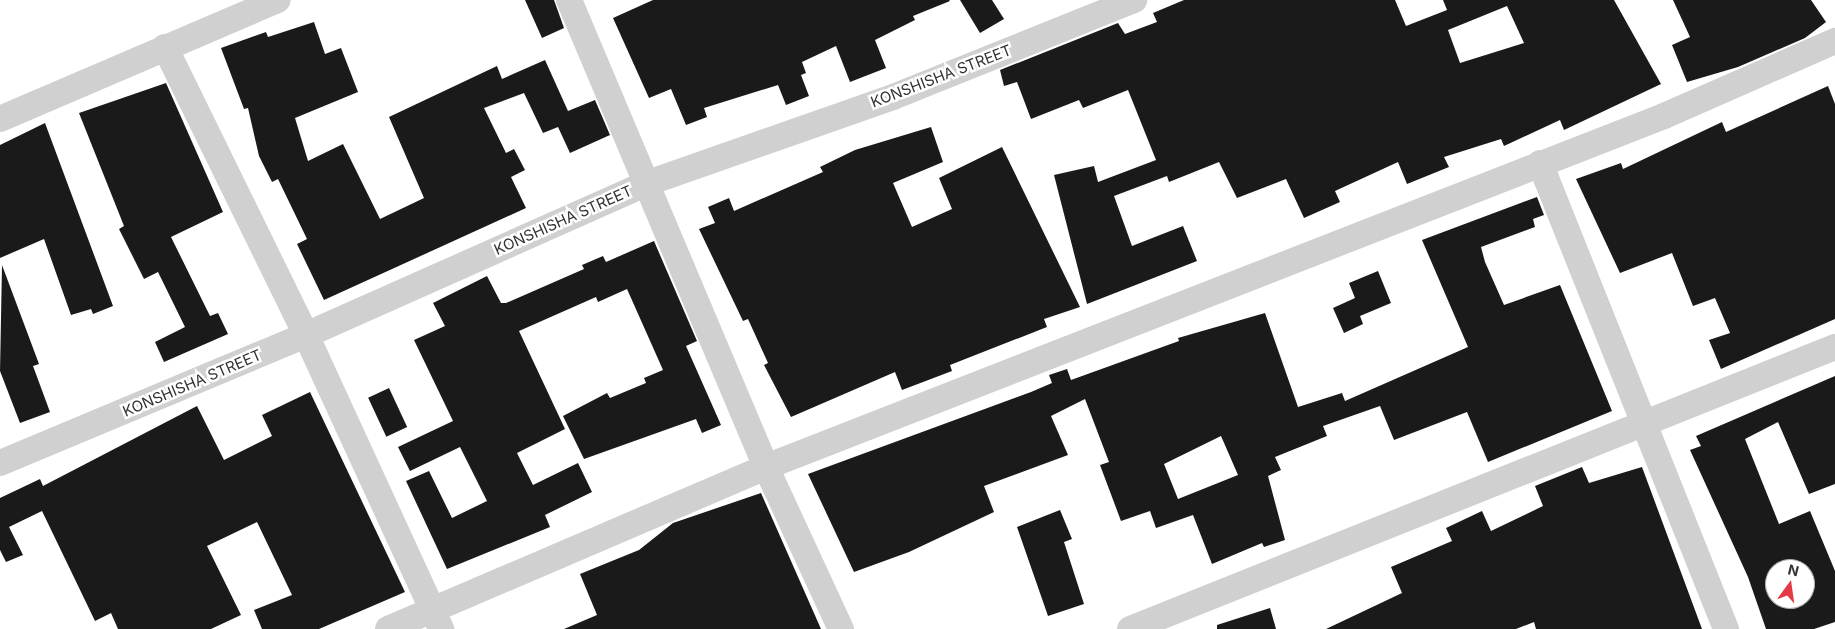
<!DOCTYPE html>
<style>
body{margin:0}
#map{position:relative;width:1835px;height:629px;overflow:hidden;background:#fff;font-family:Inter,sans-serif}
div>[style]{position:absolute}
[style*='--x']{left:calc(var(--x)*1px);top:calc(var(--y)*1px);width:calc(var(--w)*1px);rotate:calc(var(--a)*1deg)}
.building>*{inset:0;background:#1a1a1a;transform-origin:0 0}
.minor>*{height:26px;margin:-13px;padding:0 13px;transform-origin:13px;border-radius:13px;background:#d0d0d0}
span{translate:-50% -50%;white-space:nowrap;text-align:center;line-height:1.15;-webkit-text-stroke:5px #fff;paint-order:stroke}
.street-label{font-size:15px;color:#333}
.north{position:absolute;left:1765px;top:559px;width:50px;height:50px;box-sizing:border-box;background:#fff;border:1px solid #adadad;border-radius:50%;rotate:14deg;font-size:14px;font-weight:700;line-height:20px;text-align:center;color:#333}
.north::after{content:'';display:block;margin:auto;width:18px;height:22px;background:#e63946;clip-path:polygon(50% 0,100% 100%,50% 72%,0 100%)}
</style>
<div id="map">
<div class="building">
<div style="clip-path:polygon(525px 0,554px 0,564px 28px,542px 38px)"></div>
<div style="clip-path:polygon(653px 0,949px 0,950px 1px,913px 16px,915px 20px,875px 40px,886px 68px,850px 82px,836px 46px,802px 62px,806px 73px,801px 75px,809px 96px,786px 105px,778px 85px,704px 108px,707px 117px,686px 125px,671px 89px,649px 98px,613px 18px)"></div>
<div style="clip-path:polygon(960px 0,992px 0,1004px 19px,980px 33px)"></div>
<div style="clip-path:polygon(evenodd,1184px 0,1395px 0,1406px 26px,1447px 10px,1443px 0,1614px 0,1661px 84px,1564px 130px,1560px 120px,1504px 146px,1501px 139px,1444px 157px,1449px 167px,1407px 184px,1398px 162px,1335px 191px,1340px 202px,1304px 218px,1286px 179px,1237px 198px,1219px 162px,1169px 182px,1167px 176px,1114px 196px,1132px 246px,1183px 226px,1197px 261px,1087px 304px,1054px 175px,1094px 166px,1098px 182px,1156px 160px,1128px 90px,1083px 108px,1079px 100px,1031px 119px,1017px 82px,1004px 86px,1000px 70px,1118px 23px,1125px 34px,1157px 22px,1153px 13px,1184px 0,1507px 6px,1524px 43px,1460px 63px,1448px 30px,1507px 6px)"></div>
<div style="clip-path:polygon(1673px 0,1811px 0,1826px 22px,1805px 38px,1738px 67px,1687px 82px,1672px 45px,1690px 37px)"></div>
<div style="clip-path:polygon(314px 22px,325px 54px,341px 48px,358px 92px,295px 118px,308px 161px,343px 144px,380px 219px,424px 198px,389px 117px,497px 66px,502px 79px,545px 60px,568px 111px,595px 100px,610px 135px,570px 153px,558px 127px,543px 133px,524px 93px,484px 108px,506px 153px,514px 149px,525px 170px,511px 177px,526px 208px,324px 300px,297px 244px,307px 239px,278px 179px,272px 182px,259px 156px,248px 108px,244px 109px,221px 48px,266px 32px,268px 37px)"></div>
<div style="clip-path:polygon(166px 83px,223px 212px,171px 237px,210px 316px,218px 313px,228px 334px,164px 362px,155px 342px,185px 327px,158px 272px,144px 279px,119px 229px,124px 226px,79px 113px)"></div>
<div style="clip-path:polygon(1828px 86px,1835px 104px,1835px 319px,1721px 369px,1709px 340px,1730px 333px,1715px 298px,1693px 306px,1672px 253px,1620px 273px,1576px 179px,1621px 163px,1623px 169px,1722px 122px,1726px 132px)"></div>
<div style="clip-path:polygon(45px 123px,113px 306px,93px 314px,91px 309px,71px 315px,44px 239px,0 258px,0 145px)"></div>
<div style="clip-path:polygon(931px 127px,943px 162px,893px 183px,912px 227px,952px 209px,939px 178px,1002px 147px,1080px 307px,1044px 319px,1047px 327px,950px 365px,952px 371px,902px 390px,895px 372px,791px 417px,764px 365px,768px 363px,748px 319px,743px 321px,699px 229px,715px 223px,708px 207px,729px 198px,734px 211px,823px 172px,820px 167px,855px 150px)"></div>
<div style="clip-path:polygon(evenodd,1537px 197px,1544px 215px,1533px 219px,1535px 227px,1481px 247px,1485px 262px,1504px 305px,1560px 285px,1612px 411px,1488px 462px,1467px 412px,1394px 440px,1380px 406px,1323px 426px,1327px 436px,1275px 457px,1281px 470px,1268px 476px,1285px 540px,1264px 547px,1262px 543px,1212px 564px,1193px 515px,1156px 528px,1150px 511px,1121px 521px,1100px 465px,1109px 462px,1085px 399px,1051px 416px,1068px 455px,984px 486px,994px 512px,909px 552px,854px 572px,808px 474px,1031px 392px,1052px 383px,1049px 375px,1067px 369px,1071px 380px,1179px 341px,1178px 338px,1265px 313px,1298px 407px,1342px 393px,1345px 401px,1468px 347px,1422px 240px,1537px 197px,1221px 436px,1238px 475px,1178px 499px,1164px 464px,1221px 436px)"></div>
<div style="clip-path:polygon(654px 241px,697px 341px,686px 346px,721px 425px,702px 433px,696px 419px,584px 459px,563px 416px,607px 393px,610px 398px,646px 383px,644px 378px,663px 370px,627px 289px,598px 302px,596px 297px,519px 331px,565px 429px,517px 453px,533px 485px,578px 463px,592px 492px,545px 515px,550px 527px,447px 569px,406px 481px,429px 471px,452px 518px,487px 501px,460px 447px,410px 471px,398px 447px,453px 421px,414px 340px,445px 326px,433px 303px,487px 276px,501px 303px,506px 303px,584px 269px,582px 265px,603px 256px,606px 262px)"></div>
<div style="clip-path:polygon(2px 265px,39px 364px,33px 366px,50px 412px,20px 423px,0 371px)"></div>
<div style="clip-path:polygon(1378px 271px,1391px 303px,1360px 316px,1363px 324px,1344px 333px,1333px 308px,1355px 298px,1349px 283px)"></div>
<div style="clip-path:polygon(evenodd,1835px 376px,1835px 484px,1809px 494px,1778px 422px,1745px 439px,1779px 524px,1810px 511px,1835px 571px,1835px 622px,1814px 629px,1766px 629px,1748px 577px,1690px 450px,1701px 446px,1696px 436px,1835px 376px,1775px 569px,1805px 569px,1805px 599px,1775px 599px,1775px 569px)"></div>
<div style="left:389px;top:388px;width:43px;height:23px;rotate:65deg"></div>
<div style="clip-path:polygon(310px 392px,405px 592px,319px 629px,262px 629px,254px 610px,292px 595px,257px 522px,207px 546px,241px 615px,211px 629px,118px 629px,111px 613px,95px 621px,42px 511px,9px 527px,23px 555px,6px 562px,0 550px,0 498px,40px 479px,43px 486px,197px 406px,224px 460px,272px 436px,262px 415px)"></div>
<div style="clip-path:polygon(1582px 467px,1589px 483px,1642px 467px,1702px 629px,1536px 629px,1534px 622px,1516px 629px,1326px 629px,1402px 593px,1391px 567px,1452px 541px,1446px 528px,1482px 511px,1491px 531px,1543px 506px,1535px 486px)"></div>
<div style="clip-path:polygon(761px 493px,821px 629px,564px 629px,597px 615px,580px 574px,639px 550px,673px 523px)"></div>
<div style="clip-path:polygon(1060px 510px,1072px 539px,1064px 542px,1084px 604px,1048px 616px,1017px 527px)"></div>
<div style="clip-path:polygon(1270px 608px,1276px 629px,1217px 629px,1217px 625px)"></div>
</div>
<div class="minor">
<div style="--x:569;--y:0;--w:507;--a:67.13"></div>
<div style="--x:766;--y:467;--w:179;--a:65.2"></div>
<div style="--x:165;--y:47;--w:321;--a:63.9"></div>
<div style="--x:306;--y:335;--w:324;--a:65.3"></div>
<div style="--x:0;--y:119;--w:302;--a:-23.2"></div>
<div style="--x:1540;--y:163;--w:502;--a:68.24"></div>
<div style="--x:0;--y:463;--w:332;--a:-22.7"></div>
<div style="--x:306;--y:335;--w:371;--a:-24"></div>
<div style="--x:645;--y:184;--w:263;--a:-19.3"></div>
<div style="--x:893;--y:97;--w:260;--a:-21.9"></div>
<div style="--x:388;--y:629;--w:411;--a:-23.2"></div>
<div style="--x:766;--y:467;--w:964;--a:-21.35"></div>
<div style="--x:1664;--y:116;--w:187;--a:-23.7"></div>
<div style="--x:1130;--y:629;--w:759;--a:-21.8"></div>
</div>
<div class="street-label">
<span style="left:941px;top:76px;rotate:-21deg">KONSHISHA STREET</span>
<span style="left:563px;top:220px;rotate:-24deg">KONSHISHA STREET</span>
<span style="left:192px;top:383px;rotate:-23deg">KONSHISHA STREET</span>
</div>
<div class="north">N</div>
</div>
